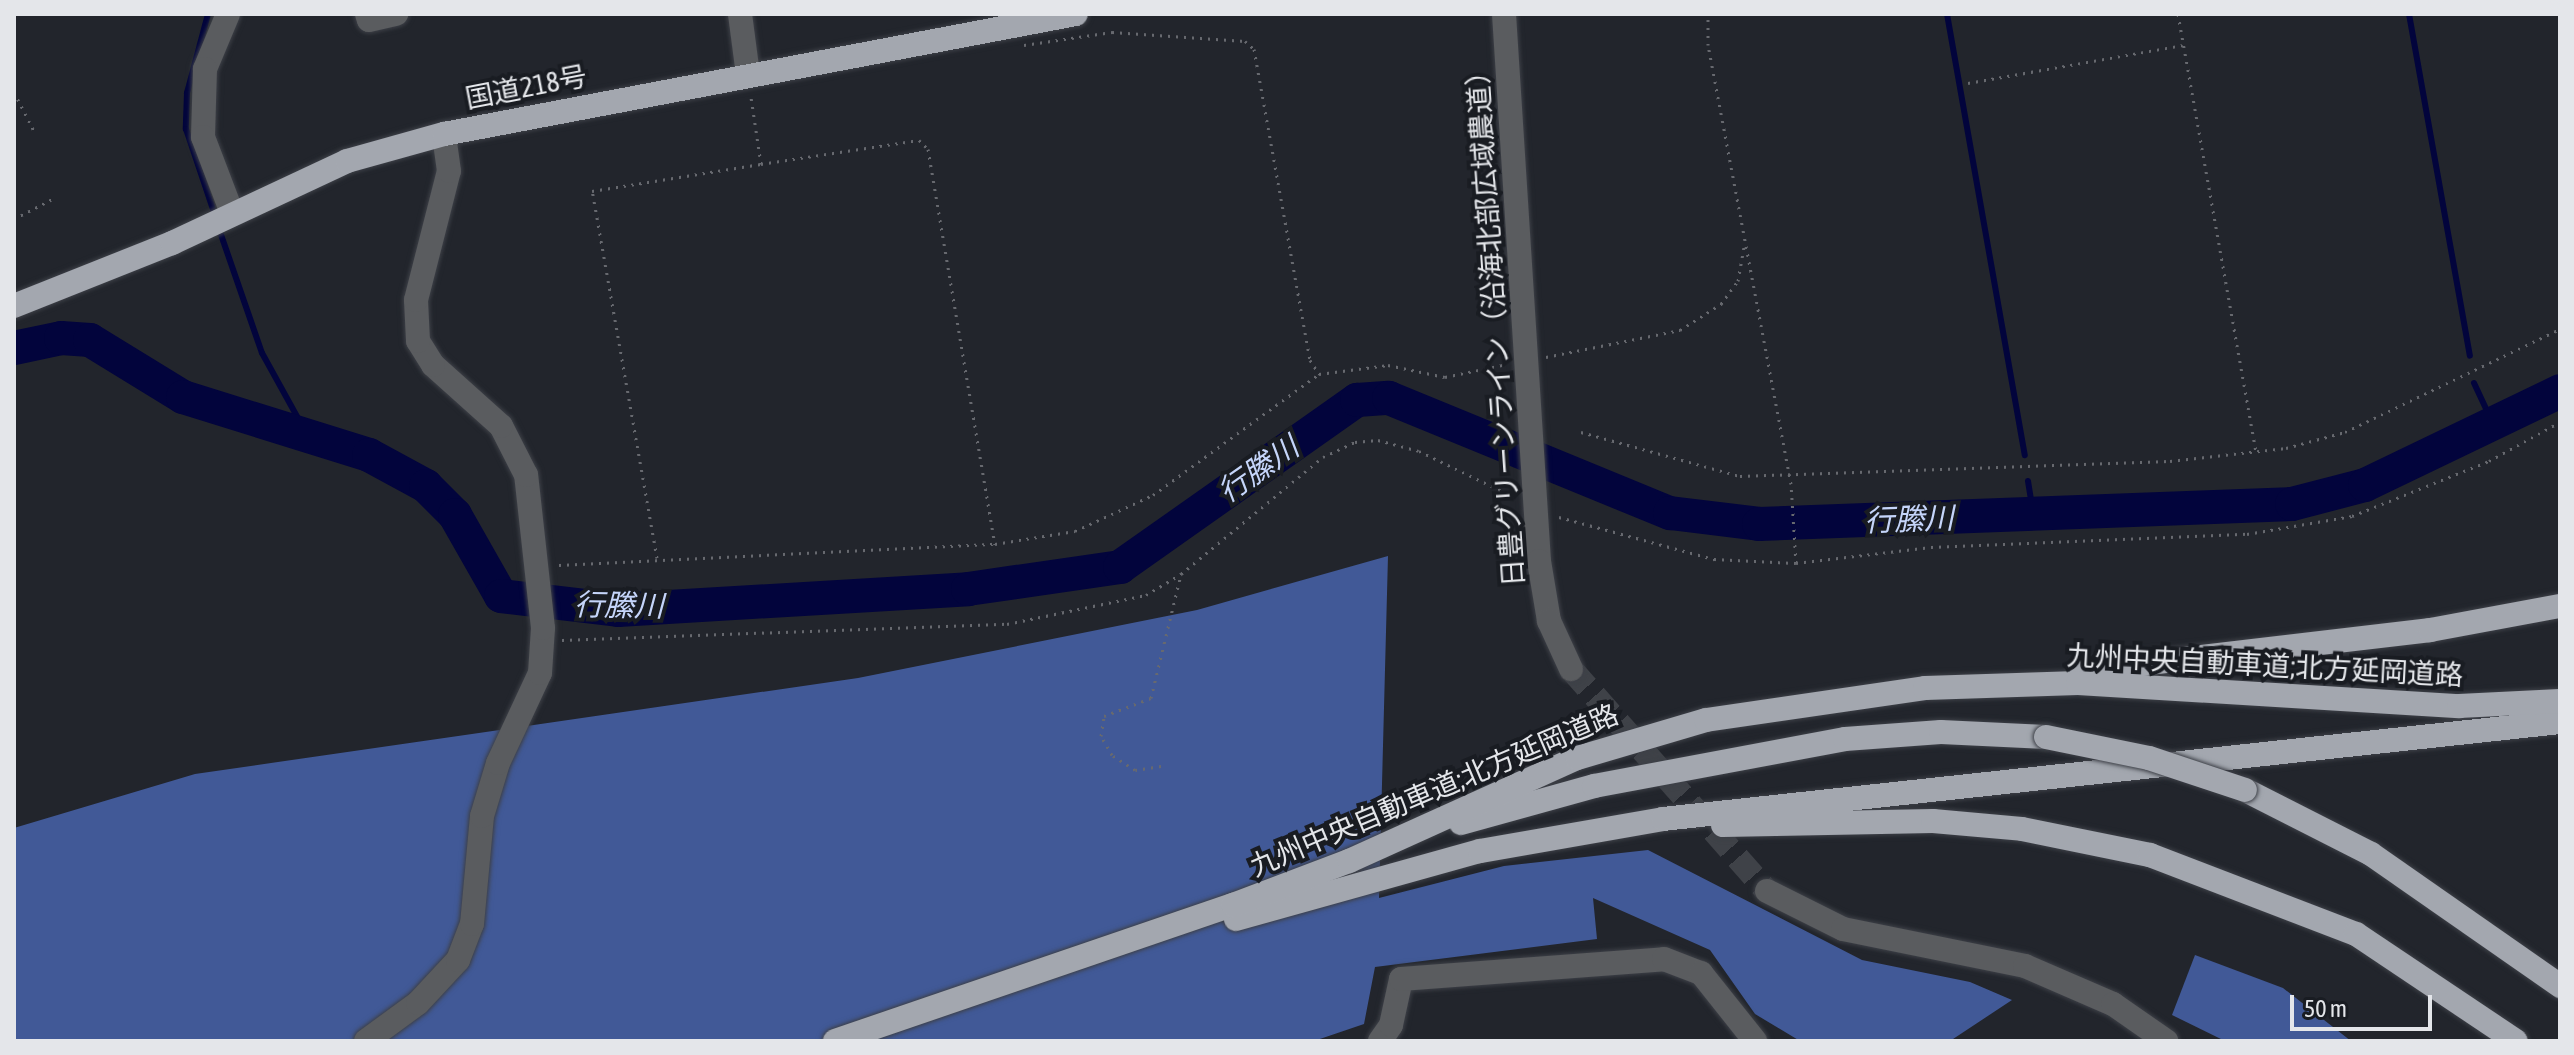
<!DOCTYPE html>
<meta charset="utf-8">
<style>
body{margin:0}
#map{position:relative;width:2574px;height:1055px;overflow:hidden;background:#22252c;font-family:"Asap Condensed","Noto Sans JP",sans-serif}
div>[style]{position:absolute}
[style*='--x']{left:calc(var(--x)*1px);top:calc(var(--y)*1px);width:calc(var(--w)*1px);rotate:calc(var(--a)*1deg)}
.forest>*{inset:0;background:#415997}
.stream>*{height:6px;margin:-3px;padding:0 3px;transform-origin:3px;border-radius:3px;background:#02043c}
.river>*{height:34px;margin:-17px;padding:0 17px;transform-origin:17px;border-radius:17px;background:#02043c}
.minor-tunnel>*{height:24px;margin-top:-12px;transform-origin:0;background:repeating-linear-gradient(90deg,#3f4248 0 24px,transparent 0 36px)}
.path>*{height:3px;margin-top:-1.5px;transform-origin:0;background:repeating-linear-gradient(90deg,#67696f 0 2px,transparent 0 8px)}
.roads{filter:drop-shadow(0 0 2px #3d4047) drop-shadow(0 0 2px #3d4047)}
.minor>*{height:24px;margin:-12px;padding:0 12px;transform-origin:12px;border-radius:12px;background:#5a5c5f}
.highway>*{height:24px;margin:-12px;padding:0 12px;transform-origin:12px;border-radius:12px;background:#a3a7af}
.bridges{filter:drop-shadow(0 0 2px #3d4047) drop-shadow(0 0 2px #3d4047)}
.highway-bridge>*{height:24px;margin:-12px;padding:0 12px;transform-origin:12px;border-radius:12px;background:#a3a7af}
span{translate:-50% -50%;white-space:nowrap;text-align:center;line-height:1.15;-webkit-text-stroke:8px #191c22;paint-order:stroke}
.street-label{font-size:28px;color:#e4e6ea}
.water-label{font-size:30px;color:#c5d5fa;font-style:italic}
.frame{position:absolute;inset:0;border:16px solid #e4e6ea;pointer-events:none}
.scale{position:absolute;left:2290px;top:995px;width:142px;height:36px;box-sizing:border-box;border:4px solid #e4e6ea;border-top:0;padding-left:10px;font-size:24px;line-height:28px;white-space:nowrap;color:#e4e6ea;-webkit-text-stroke:6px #191c22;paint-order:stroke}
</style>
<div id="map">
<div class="forest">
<div style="clip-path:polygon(1388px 556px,1379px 898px,1504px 866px,1648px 850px,1862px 960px,1970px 982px,2012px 1000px,1950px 1041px,1800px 1041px,1755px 1014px,1710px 950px,1593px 898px,1597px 939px,1375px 967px,1364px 1024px,1314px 1041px,14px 1041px,14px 828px,195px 774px,858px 678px,1197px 610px)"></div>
<div style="clip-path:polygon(2195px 955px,2283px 988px,2351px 1041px,2225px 1041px,2172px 1015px)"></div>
</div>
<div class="stream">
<div style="--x:208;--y:14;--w:82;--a:104.9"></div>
<div style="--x:187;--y:93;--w:36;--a:92"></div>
<div style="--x:186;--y:129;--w:91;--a:71.4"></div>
<div style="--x:1947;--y:14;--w:448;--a:80"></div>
<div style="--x:2409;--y:14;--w:347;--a:79.9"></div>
<div style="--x:218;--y:226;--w:134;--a:70.9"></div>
<div style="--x:262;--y:353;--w:97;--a:61.1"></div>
<div style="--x:2474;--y:383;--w:50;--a:65"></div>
<div style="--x:2028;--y:481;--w:31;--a:81"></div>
</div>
<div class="river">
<div style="--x:14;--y:348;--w:48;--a:-12"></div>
<div style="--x:61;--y:338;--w:29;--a:4"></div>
<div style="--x:90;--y:340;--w:109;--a:31.5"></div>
<div style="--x:183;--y:397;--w:195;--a:17.3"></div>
<div style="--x:369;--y:455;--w:65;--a:28.5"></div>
<div style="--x:426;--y:486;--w:41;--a:45"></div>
<div style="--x:455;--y:515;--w:93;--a:60.4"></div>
<div style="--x:501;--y:596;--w:118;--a:6.8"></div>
<div style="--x:618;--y:610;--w:351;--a:-3.4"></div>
<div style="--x:968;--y:589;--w:154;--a:-8.2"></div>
<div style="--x:1120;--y:567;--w:290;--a:-35.2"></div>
<div style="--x:1357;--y:400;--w:32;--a:-4"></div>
<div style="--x:1389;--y:398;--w:304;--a:22.3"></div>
<div style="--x:1670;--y:513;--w:90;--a:7"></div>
<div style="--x:1759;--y:524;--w:533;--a:-2.15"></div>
<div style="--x:2292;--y:504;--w:75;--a:-14.6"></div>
<div style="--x:2365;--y:485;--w:216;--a:-25.7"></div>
</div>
<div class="minor-tunnel">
<div style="--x:1571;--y:669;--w:296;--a:48.6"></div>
</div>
<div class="path">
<div style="--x:2178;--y:14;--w:443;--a:79.9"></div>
<div style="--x:1024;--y:45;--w:89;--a:-8.4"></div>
<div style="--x:1112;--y:32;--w:133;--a:3.9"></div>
<div style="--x:1245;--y:41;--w:12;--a:42"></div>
<div style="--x:1254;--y:49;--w:316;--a:79.8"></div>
<div style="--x:1310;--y:360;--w:17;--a:57"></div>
<div style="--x:1968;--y:83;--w:218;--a:-10"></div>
<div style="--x:14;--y:92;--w:44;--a:62.9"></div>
<div style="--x:761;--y:164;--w:160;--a:-8.6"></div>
<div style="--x:919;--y:140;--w:13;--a:45"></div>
<div style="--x:928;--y:149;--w:401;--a:80.4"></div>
<div style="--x:14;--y:219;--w:45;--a:-27.7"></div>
<div style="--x:1546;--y:357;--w:137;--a:-11.4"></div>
<div style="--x:1680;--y:330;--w:49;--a:-32.4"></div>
<div style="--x:1721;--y:304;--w:29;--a:-54"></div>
<div style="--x:1738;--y:281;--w:35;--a:-80"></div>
<div style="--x:1581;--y:432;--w:165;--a:15.5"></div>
<div style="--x:1740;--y:476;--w:430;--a:-2"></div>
<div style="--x:2170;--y:461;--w:117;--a:-6.4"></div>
<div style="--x:2286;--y:448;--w:61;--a:-15.2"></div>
<div style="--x:2345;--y:432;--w:238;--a:-25.6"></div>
<div style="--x:1559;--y:517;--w:161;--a:15.2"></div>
<div style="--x:1714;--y:559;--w:82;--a:2.8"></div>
<div style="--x:1796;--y:563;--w:79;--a:-93.6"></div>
<div style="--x:1791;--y:484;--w:447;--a:-100.7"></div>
<div style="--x:1708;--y:45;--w:31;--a:-90"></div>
<div style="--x:657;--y:558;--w:373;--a:-100"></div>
<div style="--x:592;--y:191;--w:171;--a:-9.1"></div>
<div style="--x:761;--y:164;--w:68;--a:-98.5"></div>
<div style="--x:1796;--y:563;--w:136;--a:-6.8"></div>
<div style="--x:1931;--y:547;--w:316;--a:-2.4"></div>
<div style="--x:2247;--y:534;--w:107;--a:-9.7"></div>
<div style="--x:2352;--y:516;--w:148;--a:-21.9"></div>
<div style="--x:2489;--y:461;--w:81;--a:-28.8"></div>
<div style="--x:559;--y:565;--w:437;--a:-2.8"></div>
<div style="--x:995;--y:544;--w:81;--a:-9.2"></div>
<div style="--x:1075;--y:531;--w:86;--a:-24.8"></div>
<div style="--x:1153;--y:495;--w:205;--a:-36.1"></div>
<div style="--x:1319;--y:374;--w:70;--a:-7.4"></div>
<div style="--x:1388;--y:365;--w:58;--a:11.9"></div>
<div style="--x:1445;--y:377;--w:63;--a:-11.8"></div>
<div style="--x:562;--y:640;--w:445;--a:-2.1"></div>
<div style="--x:1007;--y:624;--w:142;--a:-11.8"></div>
<div style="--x:1146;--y:595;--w:41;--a:-31"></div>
<div style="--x:1181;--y:574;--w:184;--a:-39.5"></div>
<div style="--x:1323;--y:457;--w:35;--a:-25"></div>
<div style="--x:1355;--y:442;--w:23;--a:-5"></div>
<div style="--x:1378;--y:440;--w:42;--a:15"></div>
<div style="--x:1419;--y:451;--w:103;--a:25.8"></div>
<div style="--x:1161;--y:766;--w:26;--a:171"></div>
<div style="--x:1135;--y:770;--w:27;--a:-147"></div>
<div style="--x:1112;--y:755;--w:22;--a:-120"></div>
<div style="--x:1101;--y:736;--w:20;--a:-81"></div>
<div style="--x:1104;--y:716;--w:50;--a:-21"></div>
<div style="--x:1151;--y:698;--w:128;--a:-76.4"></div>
</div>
<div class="roads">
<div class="minor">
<div style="--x:228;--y:14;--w:60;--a:112.7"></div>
<div style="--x:205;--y:69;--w:68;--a:91.7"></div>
<div style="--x:203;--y:137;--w:81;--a:69.1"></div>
<div style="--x:367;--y:14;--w:6;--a:72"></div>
<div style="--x:369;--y:20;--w:28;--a:-13"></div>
<div style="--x:740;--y:14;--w:62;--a:82.5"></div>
<div style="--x:1504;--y:14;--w:548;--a:86.34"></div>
<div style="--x:1539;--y:561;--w:61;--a:80.5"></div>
<div style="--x:1549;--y:621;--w:53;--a:65.4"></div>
<div style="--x:1767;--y:891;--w:85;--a:26.6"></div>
<div style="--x:1843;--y:929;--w:186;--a:11.5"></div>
<div style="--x:2025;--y:966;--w:96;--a:23.4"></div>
<div style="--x:2113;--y:1004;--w:65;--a:34.9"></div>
<div style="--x:366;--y:1041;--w:64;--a:-36.2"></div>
<div style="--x:418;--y:1003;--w:59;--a:-47.1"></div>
<div style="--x:458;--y:960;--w:39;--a:-69"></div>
<div style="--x:472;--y:924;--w:108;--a:-84.7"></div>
<div style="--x:482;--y:816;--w:55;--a:-73.2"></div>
<div style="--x:498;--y:763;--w:99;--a:-65"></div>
<div style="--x:540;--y:673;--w:45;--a:-86.2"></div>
<div style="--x:543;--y:628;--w:154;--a:-96.3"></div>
<div style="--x:526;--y:475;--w:55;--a:-117"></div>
<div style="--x:501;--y:426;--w:91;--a:-138.1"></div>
<div style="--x:433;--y:365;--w:28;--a:-122"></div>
<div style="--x:418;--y:341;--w:41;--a:-92.8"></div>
<div style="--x:416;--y:300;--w:133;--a:-75.7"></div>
<div style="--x:449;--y:171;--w:37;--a:-98"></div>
<div style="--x:1380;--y:1041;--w:19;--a:-55"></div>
<div style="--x:1391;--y:1025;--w:47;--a:-77.7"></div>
<div style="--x:1401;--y:979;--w:264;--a:-4.3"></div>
<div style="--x:1664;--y:959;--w:40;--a:21"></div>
<div style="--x:1701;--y:973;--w:87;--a:51.5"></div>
</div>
<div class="highway">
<div style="--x:14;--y:306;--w:170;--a:-21.7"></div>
<div style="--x:172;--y:243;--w:193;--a:-25.1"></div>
<div style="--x:347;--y:161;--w:101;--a:-15.6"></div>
<div style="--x:444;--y:134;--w:643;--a:-10.75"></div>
<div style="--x:2082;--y:671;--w:350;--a:-6.7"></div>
<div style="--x:2430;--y:630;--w:132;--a:-10.5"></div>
<div style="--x:2245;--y:790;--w:141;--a:26.9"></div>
<div style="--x:2371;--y:854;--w:231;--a:34.9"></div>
<div style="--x:1461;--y:823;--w:138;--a:-15.5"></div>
<div style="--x:1594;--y:786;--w:255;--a:-10.6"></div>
<div style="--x:1845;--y:739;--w:96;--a:-4.2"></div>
<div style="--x:1941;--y:732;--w:105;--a:2.7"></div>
<div style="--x:1723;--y:825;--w:210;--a:-1.1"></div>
<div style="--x:1933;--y:821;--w:89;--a:5.1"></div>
<div style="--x:2022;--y:829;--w:131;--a:11.5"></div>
<div style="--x:2150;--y:855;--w:221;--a:21"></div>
<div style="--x:2356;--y:934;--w:192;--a:33.8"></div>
<div style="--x:1236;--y:919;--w:253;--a:-15.6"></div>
<div style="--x:1480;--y:851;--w:186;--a:-9.9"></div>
<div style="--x:1663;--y:819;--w:902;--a:-6.17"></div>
<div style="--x:835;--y:1041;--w:421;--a:-18.9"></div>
<div style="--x:1233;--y:905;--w:124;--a:-20.8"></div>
<div style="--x:1349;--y:861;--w:250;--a:-24.3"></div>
<div style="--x:1577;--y:758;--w:134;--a:-16.4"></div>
<div style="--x:1706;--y:720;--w:221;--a:-8.3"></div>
<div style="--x:1925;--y:688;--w:153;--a:-1.9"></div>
<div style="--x:2078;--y:683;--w:382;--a:3.5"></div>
<div style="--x:2459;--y:706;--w:101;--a:-2.8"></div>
</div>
</div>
<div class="bridges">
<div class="highway-bridge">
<div style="--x:2046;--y:737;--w:105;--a:11.5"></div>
<div style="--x:2149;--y:758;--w:101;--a:18.4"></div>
</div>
</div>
<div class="street-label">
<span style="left:526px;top:87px;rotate:-11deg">国道218号</span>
<span style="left:1495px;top:322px;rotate:-94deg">日豊グリーンライン（沿海北部広域農道）</span>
<span style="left:2265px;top:665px;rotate:3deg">九州中央自動車道;北方延岡道路</span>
<span style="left:1434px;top:790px;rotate:-23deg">九州中央自動車道;北方延岡道路</span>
</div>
<div class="water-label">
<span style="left:1258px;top:469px;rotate:-35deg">行縢川</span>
<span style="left:1909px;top:519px;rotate:-2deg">行縢川</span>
<span style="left:619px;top:605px;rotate:1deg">行縢川</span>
</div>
<div class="frame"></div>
<div class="scale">50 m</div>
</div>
